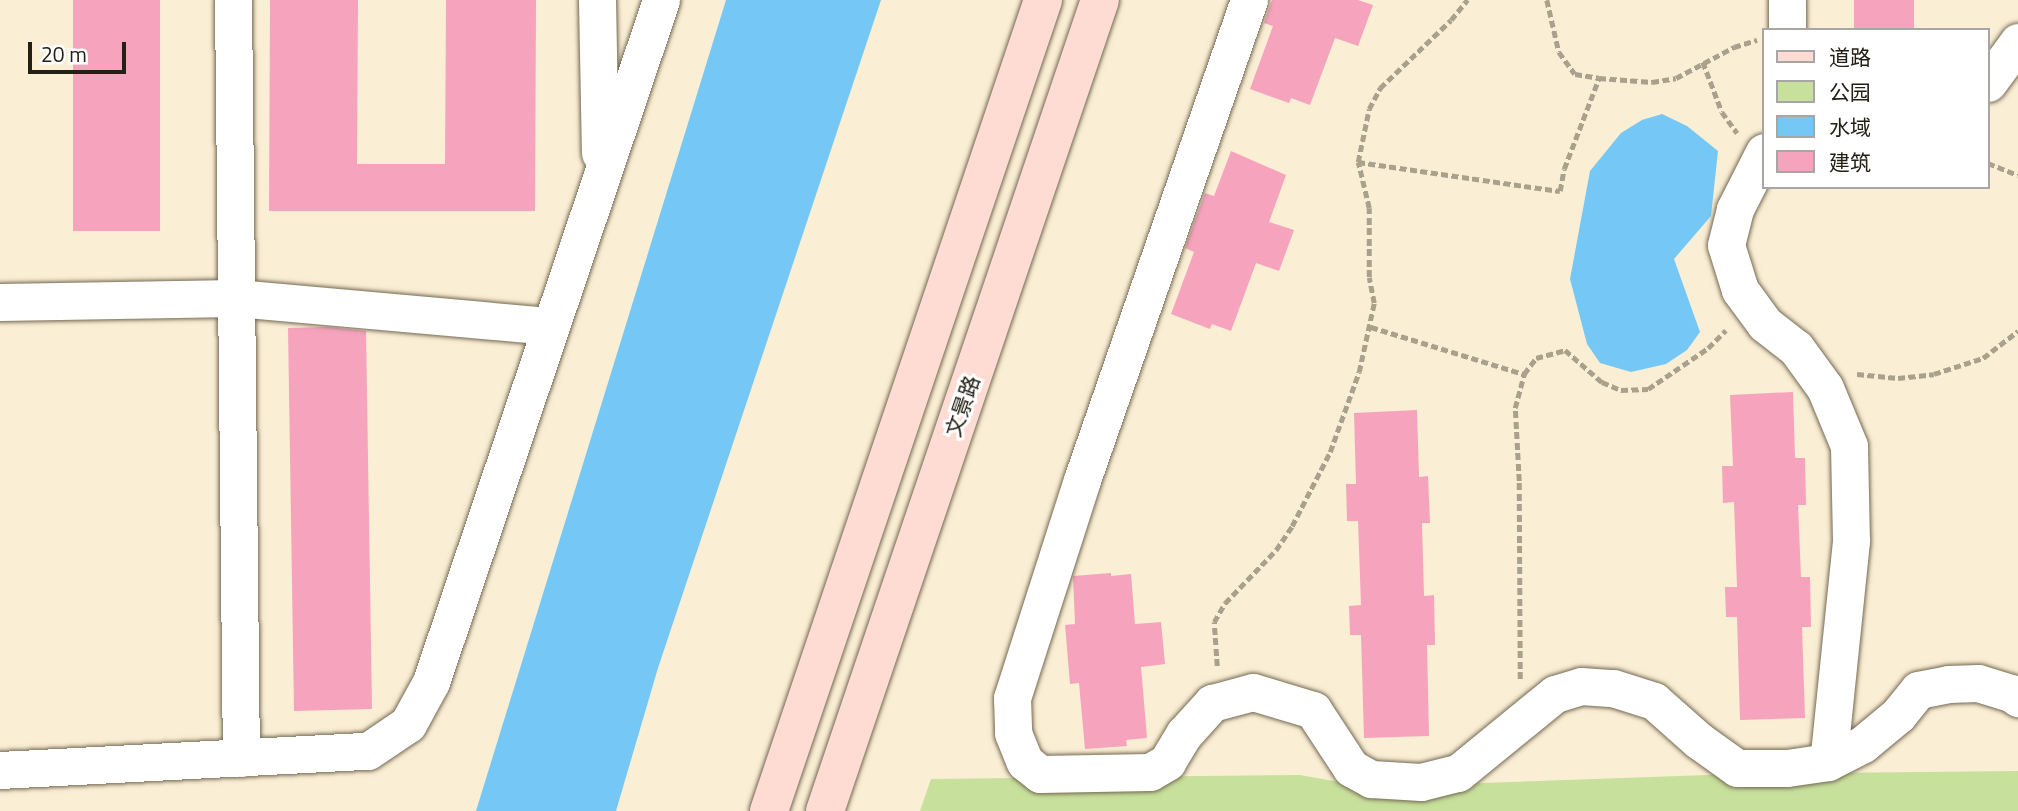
<!DOCTYPE html>
<meta charset="utf-8">
<style>
body{margin:0}
#map{position:relative;width:2018px;height:811px;overflow:hidden;background:#faeed4;font-family:"Titillium Web","Noto Sans SC",sans-serif}
div>[style]{position:absolute}
[style*='--x']{left:calc(var(--x)*1px);top:calc(var(--y)*1px);width:calc(var(--w)*1px);rotate:calc(var(--a)*1deg)}
.green>*{inset:0;background:#c7e09b}
.water>*{inset:0;background:#75c8f6}
.building>*{inset:0;background:#f6a3bd;transform-origin:0 0}
.path>*{height:4.5px;margin-top:-2.25px;transform-origin:0;background:repeating-linear-gradient(90deg,#aaa18d 0 7px,transparent 0 10.5px)}
.roads{filter:drop-shadow(0 0 2px #746953) drop-shadow(0 0 2px #746953)}
.minor>*{height:37px;margin:-18.5px;padding:0 18.5px;transform-origin:18.5px;border-radius:18.5px;background:#fff}
.major>*{height:38px;margin:-19px;padding:0 19px;transform-origin:19px;border-radius:19px;background:#fedcd4}
span{translate:-50% -50%;white-space:nowrap;text-align:center;line-height:1.15;-webkit-text-stroke:6px #fff;paint-order:stroke}
.street-label{font-size:21px;color:#242016}
.legend{position:absolute;left:1762px;top:28px;width:228px;height:161px;box-sizing:border-box;background:#fff;border:2px solid #a7a6a2;margin:0;padding:9px 12px;list-style:none;font-size:21px;color:#242016}
.legend li{display:flex;align-items:center;gap:14px;height:35px}
.legend b{width:35px;border:2px solid #a7a6a2}
.scale{position:absolute;left:28px;top:42px;width:98px;height:32px;box-sizing:border-box;border:4px solid #242016;border-top:0;padding-left:9px;font-size:21px;line-height:24px;white-space:nowrap;color:#242016;-webkit-text-stroke:5px #fff;paint-order:stroke}
</style>
<div id="map">
<div class="green">
<div style="clip-path:polygon(2018px 771px,2018px 811px,920px 811px,931px 779px,1300px 775px,1367px 787px,1736px 774px)"></div>
</div>
<div class="water">
<div style="clip-path:polygon(726px 0,881px 0,658px 668px,616px 811px,476px 811px)"></div>
<div style="clip-path:polygon(1662px 114px,1687px 126px,1718px 151px,1711px 216px,1674px 259px,1700px 332px,1687px 350px,1666px 364px,1631px 372px,1600px 363px,1587px 344px,1570px 279px,1590px 171px,1621px 133px,1642px 120px)"></div>
</div>
<div class="building">
<div style="left:73px;top:0;width:87px;height:231px"></div>
<div style="clip-path:polygon(270px 0,358px 0,357px 164px,445px 164px,446px 0,536px 0,535px 211px,269px 211px)"></div>
<div style="clip-path:polygon(1272px 0,1358px 0,1373px 5px,1358px 46px,1335px 38px,1310px 105px,1291px 98px,1289px 103px,1250px 89px,1273px 26px,1264px 23px)"></div>
<div style="left:1854px;top:0;width:60px;height:30px"></div>
<div style="clip-path:polygon(1231px 151px,1286px 175px,1269px 222px,1294px 230px,1279px 271px,1256px 263px,1231px 331px,1212px 324px,1210px 329px,1171px 314px,1194px 252px,1185px 248px,1205px 193px,1214px 196px)"></div>
<div style="clip-path:polygon(328px 327px,366px 331px,372px 709px,294px 711px,288px 328px)"></div>
<div style="clip-path:polygon(1793px 392px,1795px 458px,1805px 458px,1806px 505px,1798px 505px,1801px 577px,1810px 577px,1811px 627px,1802px 627px,1805px 718px,1740px 720px,1737px 617px,1726px 617px,1725px 587px,1737px 587px,1734px 502px,1723px 503px,1722px 466px,1733px 466px,1730px 395px)"></div>
<div style="clip-path:polygon(1417px 410px,1419px 477px,1428px 476px,1430px 523px,1422px 523px,1424px 596px,1434px 595px,1435px 645px,1427px 645px,1429px 736px,1364px 738px,1361px 635px,1350px 635px,1349px 606px,1361px 605px,1358px 521px,1347px 521px,1346px 484px,1356px 484px,1354px 413px)"></div>
<div style="clip-path:polygon(1111px 573px,1111px 576px,1131px 574px,1135px 624px,1161px 622px,1165px 664px,1141px 667px,1147px 738px,1126px 740px,1127px 746px,1085px 749px,1079px 683px,1070px 684px,1065px 625px,1075px 624px,1073px 576px)"></div>
</div>
<div class="path">
<div style="--x:1547;--y:0;--w:53;--a:77"></div>
<div style="--x:1559;--y:52;--w:27;--a:54"></div>
<div style="--x:1575;--y:74;--w:24;--a:9"></div>
<div style="--x:1599;--y:78;--w:53;--a:4.3"></div>
<div style="--x:1652;--y:82;--w:24;--a:-9"></div>
<div style="--x:1676;--y:78;--w:66;--a:-28.1"></div>
<div style="--x:1734;--y:47;--w:24;--a:-17"></div>
<div style="--x:1703;--y:62;--w:53;--a:69.2"></div>
<div style="--x:1722;--y:112;--w:26;--a:54"></div>
<div style="--x:1358;--y:162;--w:204;--a:8.2"></div>
<div style="--x:1560;--y:191;--w:22;--a:-80"></div>
<div style="--x:1564;--y:169;--w:97;--a:-69"></div>
<div style="--x:1988;--y:163;--w:32;--a:22"></div>
<div style="--x:1371;--y:327;--w:160;--a:17.1"></div>
<div style="--x:1857;--y:374;--w:41;--a:5.6"></div>
<div style="--x:1898;--y:378;--w:36;--a:-6"></div>
<div style="--x:1934;--y:374;--w:52;--a:-18.1"></div>
<div style="--x:1983;--y:358;--w:44;--a:-37.6"></div>
<div style="--x:1217;--y:666;--w:44;--a:-93.9"></div>
<div style="--x:1214;--y:622;--w:22;--a:-60"></div>
<div style="--x:1225;--y:603;--w:74;--a:-46.1"></div>
<div style="--x:1276;--y:550;--w:29;--a:-56"></div>
<div style="--x:1292;--y:526;--w:83;--a:-62.8"></div>
<div style="--x:1330;--y:452;--w:85;--a:-70.1"></div>
<div style="--x:1359;--y:372;--w:71;--a:-77.7"></div>
<div style="--x:1374;--y:303;--w:26;--a:-101"></div>
<div style="--x:1369;--y:277;--w:69;--a:-90"></div>
<div style="--x:1369;--y:208;--w:47;--a:-103.4"></div>
<div style="--x:1358;--y:162;--w:54;--a:-78.3"></div>
<div style="--x:1369;--y:109;--w:24;--a:-62"></div>
<div style="--x:1380;--y:88;--w:98;--a:-43.8"></div>
<div style="--x:1451;--y:20;--w:26;--a:-51"></div>
<div style="--x:1520;--y:679;--w:198;--a:-90.3"></div>
<div style="--x:1519;--y:481;--w:73;--a:-93.1"></div>
<div style="--x:1515;--y:408;--w:35;--a:-75"></div>
<div style="--x:1524;--y:374;--w:20;--a:-53"></div>
<div style="--x:1536;--y:358;--w:30;--a:-15"></div>
<div style="--x:1565;--y:350;--w:49;--a:40.9"></div>
<div style="--x:1602;--y:382;--w:21;--a:23"></div>
<div style="--x:1621;--y:390;--w:27;--a:-2"></div>
<div style="--x:1648;--y:389;--w:73;--a:-34.3"></div>
<div style="--x:1708;--y:348;--w:25;--a:-45"></div>
</div>
<div class="roads">
<div class="minor">
<div style="--x:233;--y:0;--w:758;--a:89.4"></div>
<div style="--x:597;--y:0;--w:153;--a:88.9"></div>
<div style="--x:1249;--y:0;--w:508;--a:109.18"></div>
<div style="--x:1082;--y:480;--w:229;--a:107.8"></div>
<div style="--x:1012;--y:698;--w:35;--a:88"></div>
<div style="--x:1013;--y:733;--w:31;--a:68"></div>
<div style="--x:1025;--y:762;--w:19;--a:39"></div>
<div style="--x:1040;--y:774;--w:110;--a:-1"></div>
<div style="--x:1150;--y:772;--w:20;--a:-30"></div>
<div style="--x:1167;--y:762;--w:33;--a:-59"></div>
<div style="--x:1184;--y:734;--w:42;--a:-47.9"></div>
<div style="--x:1212;--y:703;--w:42;--a:-15"></div>
<div style="--x:1253;--y:692;--w:63;--a:16.7"></div>
<div style="--x:1313;--y:710;--w:69;--a:56.8"></div>
<div style="--x:1351;--y:768;--w:23;--a:29"></div>
<div style="--x:1371;--y:779;--w:50;--a:3.4"></div>
<div style="--x:1421;--y:782;--w:38;--a:-14"></div>
<div style="--x:1458;--y:773;--w:125;--a:-39.2"></div>
<div style="--x:1555;--y:694;--w:27;--a:-17"></div>
<div style="--x:1581;--y:686;--w:32;--a:4"></div>
<div style="--x:1613;--y:688;--w:43;--a:17.6"></div>
<div style="--x:1654;--y:701;--w:59;--a:41.6"></div>
<div style="--x:1698;--y:740;--w:48;--a:35.7"></div>
<div style="--x:1737;--y:768;--w:50;--a:0"></div>
<div style="--x:1787;--y:768;--w:41;--a:-8.3"></div>
<div style="--x:1828;--y:762;--w:39;--a:-27"></div>
<div style="--x:1863;--y:744;--w:45;--a:-39.6"></div>
<div style="--x:1898;--y:715;--w:32;--a:-51"></div>
<div style="--x:1918;--y:690;--w:31;--a:-11"></div>
<div style="--x:1948;--y:684;--w:30;--a:-2"></div>
<div style="--x:1978;--y:683;--w:34;--a:17"></div>
<div style="--x:2011;--y:693;--w:9;--a:36"></div>
<div style="--x:1787;--y:30;--w:30;--a:-90"></div>
<div style="--x:1988;--y:83;--w:51;--a:-53.8"></div>
<div style="--x:1764;--y:152;--w:64;--a:117"></div>
<div style="--x:1735;--y:209;--w:37;--a:104"></div>
<div style="--x:1726;--y:245;--w:47;--a:72.7"></div>
<div style="--x:1740;--y:290;--w:42;--a:53.7"></div>
<div style="--x:1765;--y:324;--w:39;--a:38"></div>
<div style="--x:1796;--y:348;--w:49;--a:54.1"></div>
<div style="--x:1825;--y:388;--w:63;--a:67.5"></div>
<div style="--x:1849;--y:446;--w:95;--a:88.8"></div>
<div style="--x:1851;--y:541;--w:222;--a:95.9"></div>
<div style="--x:0;--y:302;--w:236;--a:-1"></div>
<div style="--x:236;--y:298;--w:316;--a:5.1"></div>
<div style="--x:0;--y:770;--w:368;--a:-3"></div>
<div style="--x:368;--y:751;--w:48;--a:-34"></div>
<div style="--x:408;--y:724;--w:48;--a:-61.3"></div>
<div style="--x:431;--y:682;--w:720;--a:-71.36"></div>
</div>
<div class="major">
<div style="--x:769;--y:811;--w:856;--a:-71.33"></div>
<div style="--x:825;--y:811;--w:856;--a:-71.27"></div>
</div>
</div>
<div class="street-label">
<span style="left:962px;top:406px;rotate:-71deg">文景路</span>
</div>
<ul class="legend">
<li><b style="height:9px;background:#fedcd4"></b>道路</li>
<li><b style="height:19px;background:#c7e09b"></b>公园</li>
<li><b style="height:19px;background:#75c8f6"></b>水域</li>
<li><b style="height:19px;background:#f6a3bd"></b>建筑</li>
</ul>
<div class="scale">20 m</div>
</div>
